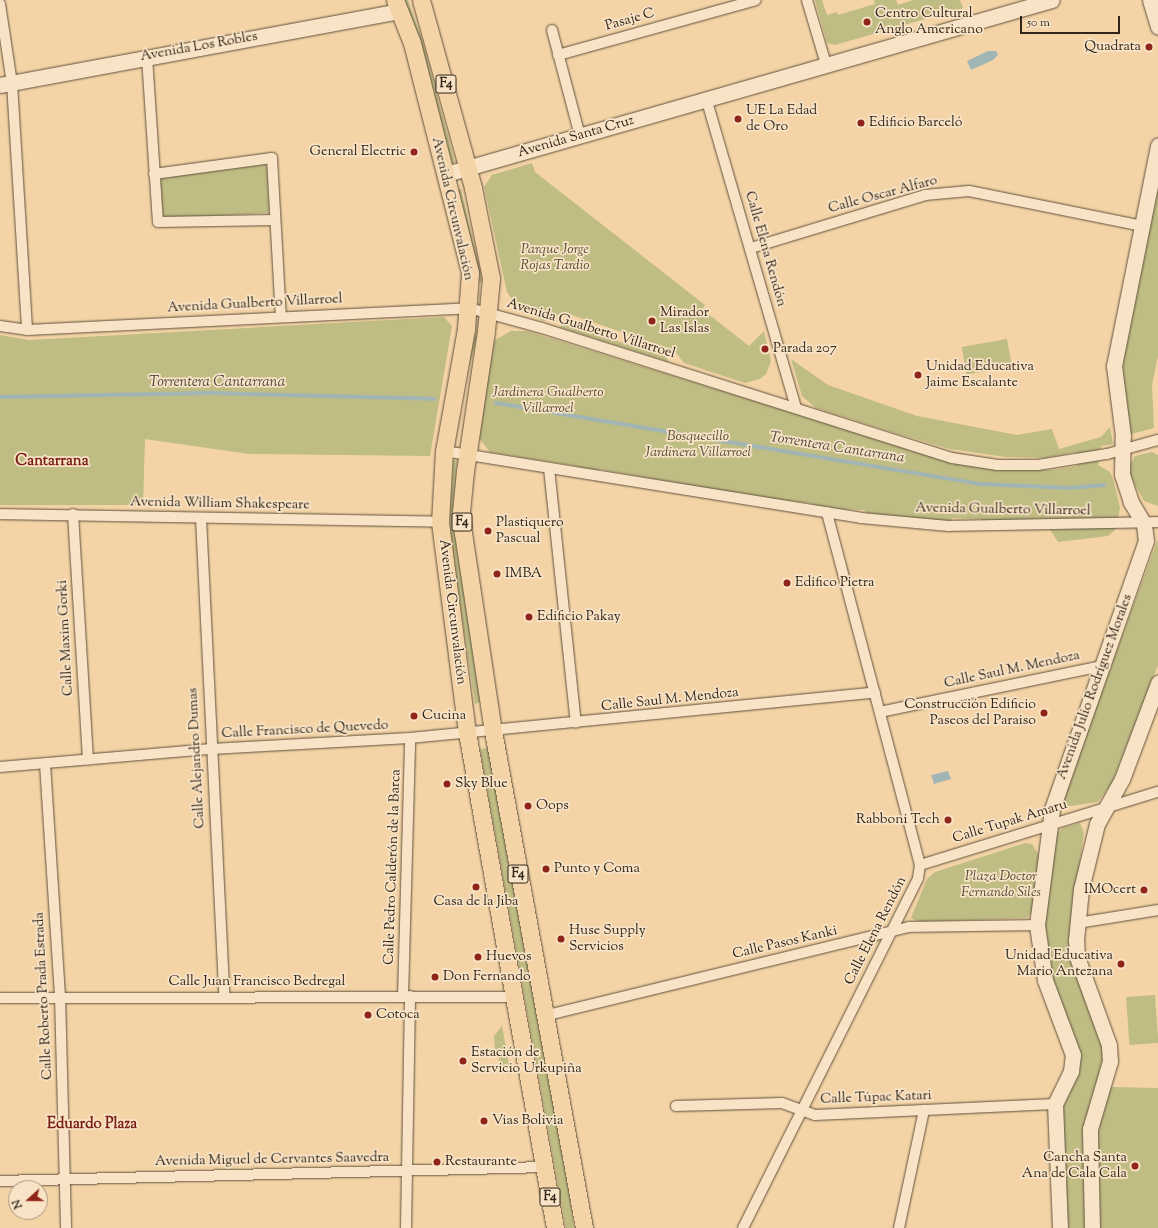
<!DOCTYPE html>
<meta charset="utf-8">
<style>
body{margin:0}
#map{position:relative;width:1158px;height:1228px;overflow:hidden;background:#f4d4a7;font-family:"Sorts Mill Goudy",serif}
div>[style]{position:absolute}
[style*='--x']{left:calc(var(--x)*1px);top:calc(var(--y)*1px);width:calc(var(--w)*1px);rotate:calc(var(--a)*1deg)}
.green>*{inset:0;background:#bfbc84;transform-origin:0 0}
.water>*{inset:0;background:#a1b5b4}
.stream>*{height:4px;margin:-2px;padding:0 2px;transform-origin:2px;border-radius:2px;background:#a1b5b4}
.roads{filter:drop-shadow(0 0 1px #60513c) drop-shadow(0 0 1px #60513c)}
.minor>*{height:10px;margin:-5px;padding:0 5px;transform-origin:5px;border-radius:5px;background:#f8e3c6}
.secondary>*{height:15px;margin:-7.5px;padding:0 7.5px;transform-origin:7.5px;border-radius:7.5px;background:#f8e3c6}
.trunk>*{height:17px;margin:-8.5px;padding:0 8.5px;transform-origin:8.5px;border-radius:8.5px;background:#f4d4a7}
.dots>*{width:11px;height:11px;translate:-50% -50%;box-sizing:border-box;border:2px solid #f8e3c6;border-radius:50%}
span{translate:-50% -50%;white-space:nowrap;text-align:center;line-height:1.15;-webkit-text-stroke:3.5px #f8e3c6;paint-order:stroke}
.shield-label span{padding:1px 3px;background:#f8e3c6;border:1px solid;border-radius:3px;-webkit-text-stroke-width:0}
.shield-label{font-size:13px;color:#2f2519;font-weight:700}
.poi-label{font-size:14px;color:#2f2519}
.left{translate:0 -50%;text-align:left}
.right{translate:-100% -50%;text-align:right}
.street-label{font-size:14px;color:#2f2519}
.park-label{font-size:14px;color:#534b34;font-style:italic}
.water-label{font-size:15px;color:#4c4940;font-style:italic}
.neighbourhood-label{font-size:15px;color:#7a1f14;font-weight:700}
.north{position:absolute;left:8px;top:1180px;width:40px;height:40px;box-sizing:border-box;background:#f8e3c6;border:1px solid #a89781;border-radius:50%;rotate:249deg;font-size:11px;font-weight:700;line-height:16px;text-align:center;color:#2f2519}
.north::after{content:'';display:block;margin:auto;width:14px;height:18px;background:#8f2418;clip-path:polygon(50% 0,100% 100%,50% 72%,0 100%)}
.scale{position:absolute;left:1020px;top:16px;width:100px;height:18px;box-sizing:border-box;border:2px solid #2f2519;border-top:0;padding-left:5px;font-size:12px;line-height:14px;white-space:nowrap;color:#2f2519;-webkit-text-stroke:3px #f8e3c6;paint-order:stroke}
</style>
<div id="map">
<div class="green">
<div style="clip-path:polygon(403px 0,408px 0,422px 40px,455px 162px,450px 164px)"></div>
<div style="clip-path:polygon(815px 0,822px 0,827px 15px,837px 12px,838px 15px,875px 4px,874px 0,896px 0,898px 5px,913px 0,960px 0,963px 8px,835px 45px,827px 43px)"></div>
<div style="clip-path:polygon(263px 163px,268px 166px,269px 213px,162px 219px,160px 178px)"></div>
<div style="clip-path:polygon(532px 163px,535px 172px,705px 305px,702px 309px,749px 346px,764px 331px,771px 361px,766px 374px,760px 379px,745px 383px,684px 363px,674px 350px,563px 312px,544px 321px,519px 310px,507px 292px,484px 187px,492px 175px)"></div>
<div style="clip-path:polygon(1158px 175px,1158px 356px,1152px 385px,1154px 428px,1128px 435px,1122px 360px)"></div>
<div style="left:461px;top:189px;width:95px;height:5px;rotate:77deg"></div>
<div style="clip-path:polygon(444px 317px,452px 326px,430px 456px,249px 454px,145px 439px,143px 505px,0 505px,0 335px,29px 340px)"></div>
<div style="clip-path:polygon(566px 324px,666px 357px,669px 362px,559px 327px)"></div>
<div style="clip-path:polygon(511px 331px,527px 331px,962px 465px,1052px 470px,1077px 466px,1076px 452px,1045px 458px,1006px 457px,950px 449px,895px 433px,816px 408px,802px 396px,791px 359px,828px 385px,917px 416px,1017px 435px,1052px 429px,1059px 449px,1101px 437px,1110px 427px,1113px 444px,1101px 446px,1098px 465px,1110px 472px,1113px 479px,1120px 508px,1116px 529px,1108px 536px,1058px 542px,1043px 519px,984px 523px,981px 519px,952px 518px,951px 521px,868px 515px,864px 510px,821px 508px,811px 503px,768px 499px,598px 469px,596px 472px,579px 470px,577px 466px,490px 452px,478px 437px,492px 349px,495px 340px)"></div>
<div style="left:471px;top:334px;width:7px;height:113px;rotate:16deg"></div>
<div style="left:1007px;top:339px;width:28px;height:46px;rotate:80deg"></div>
<div style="clip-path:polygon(1152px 452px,1158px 455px,1158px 506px,1144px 501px,1130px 476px,1130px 466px,1135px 456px)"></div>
<div style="clip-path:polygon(451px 460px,457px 461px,454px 525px,481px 702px,475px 704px,448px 524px)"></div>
<div style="clip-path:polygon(1158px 539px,1158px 665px,1112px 783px,1098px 802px,1064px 807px,1061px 801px)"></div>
<div style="clip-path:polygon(488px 748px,567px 1176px,574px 1228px,566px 1228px,480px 749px)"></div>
<div style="clip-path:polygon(1080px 823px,1084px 833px,1072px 916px,1104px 1050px,1087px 1228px,1066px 1228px,1062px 1107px,1080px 1059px,1078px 1047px,1048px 971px,1043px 923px,1057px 833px,1063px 828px)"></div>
<div style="clip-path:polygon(1025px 843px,1032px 844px,1040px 857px,1032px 910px,1028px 918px,919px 922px,911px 918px,927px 879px,935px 872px)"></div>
<div style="left:1155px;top:995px;width:48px;height:29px;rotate:86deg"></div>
<div style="clip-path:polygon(502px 1026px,511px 1075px,503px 1071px,495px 1049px,494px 1036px)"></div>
<div style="clip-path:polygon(1111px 1087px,1158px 1088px,1158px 1228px,1098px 1228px,1096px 1141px,1099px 1119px)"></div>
</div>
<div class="water">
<div style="clip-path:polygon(988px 51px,996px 51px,998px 55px,993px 60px,971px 70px,967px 61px)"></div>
<div style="clip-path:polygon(948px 771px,951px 779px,934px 784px,931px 775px)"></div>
</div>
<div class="stream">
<div style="--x:0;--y:397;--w:211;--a:-1.1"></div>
<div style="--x:211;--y:393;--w:223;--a:1.5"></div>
<div style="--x:496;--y:403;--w:493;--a:9.5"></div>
<div style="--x:982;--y:484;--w:87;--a:2.6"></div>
<div style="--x:1069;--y:488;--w:35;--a:-5"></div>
</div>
<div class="roads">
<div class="minor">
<div style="--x:807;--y:0;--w:67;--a:73.5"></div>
<div style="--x:0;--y:4;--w:80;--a:81.4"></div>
<div style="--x:12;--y:83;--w:247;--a:86.5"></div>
<div style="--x:552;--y:30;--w:110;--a:75.2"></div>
<div style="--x:558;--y:55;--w:205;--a:-15.5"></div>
<div style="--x:147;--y:57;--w:165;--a:86.2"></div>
<div style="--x:158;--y:222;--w:116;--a:-1"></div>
<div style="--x:706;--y:98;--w:323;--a:73.8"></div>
<div style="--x:154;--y:174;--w:119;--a:-7.7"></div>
<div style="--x:272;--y:158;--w:159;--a:86.8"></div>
<div style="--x:751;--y:248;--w:182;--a:-16.9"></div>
<div style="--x:925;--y:195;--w:44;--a:-5.2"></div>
<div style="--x:969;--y:191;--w:177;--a:11.4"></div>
<div style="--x:0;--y:326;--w:27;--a:8"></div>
<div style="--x:27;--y:330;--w:443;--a:-2.8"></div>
<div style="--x:469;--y:308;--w:76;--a:15.3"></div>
<div style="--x:542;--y:328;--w:430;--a:17.6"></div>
<div style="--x:952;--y:458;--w:46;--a:8.8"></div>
<div style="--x:997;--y:465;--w:41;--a:0"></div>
<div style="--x:1038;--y:465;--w:70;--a:-9.1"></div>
<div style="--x:1107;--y:454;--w:53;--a:-15.4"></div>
<div style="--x:444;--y:451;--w:422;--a:9.1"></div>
<div style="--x:861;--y:518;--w:88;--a:5.2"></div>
<div style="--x:949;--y:526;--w:209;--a:-1.1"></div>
<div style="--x:549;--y:468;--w:256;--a:84"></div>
<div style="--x:0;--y:514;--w:440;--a:1"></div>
<div style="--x:73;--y:514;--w:246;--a:86.5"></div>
<div style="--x:201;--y:518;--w:479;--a:87.2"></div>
<div style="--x:880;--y:712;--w:227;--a:-11.7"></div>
<div style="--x:45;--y:764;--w:232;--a:86.3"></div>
<div style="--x:60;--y:996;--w:232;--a:88.5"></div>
<div style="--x:0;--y:767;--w:212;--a:-4.9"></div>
<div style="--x:211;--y:749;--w:199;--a:-3.2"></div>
<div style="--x:410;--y:738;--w:467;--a:-5.6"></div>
<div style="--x:920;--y:865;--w:249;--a:-17.1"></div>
<div style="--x:1078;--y:923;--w:81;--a:-9.2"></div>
<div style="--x:403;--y:996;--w:258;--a:-88.4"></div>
<div style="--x:0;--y:998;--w:515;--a:-0.11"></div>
<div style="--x:544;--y:1016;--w:376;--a:-13.7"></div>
<div style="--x:909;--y:927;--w:128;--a:-0.9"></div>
<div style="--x:676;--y:1106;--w:106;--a:-1.6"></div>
<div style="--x:782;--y:1103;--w:35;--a:20"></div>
<div style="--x:815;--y:1115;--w:240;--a:-2.6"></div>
<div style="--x:0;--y:1181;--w:546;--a:-1.47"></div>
<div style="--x:406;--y:1228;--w:232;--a:-89"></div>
<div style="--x:743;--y:1228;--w:391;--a:-63.4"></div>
<div style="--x:918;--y:878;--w:13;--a:-81"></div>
<div style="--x:920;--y:865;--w:365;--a:-104.8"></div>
<div style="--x:899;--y:1228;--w:121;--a:-78"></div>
</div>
<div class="secondary">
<div style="--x:1150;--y:0;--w:28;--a:73"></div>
<div style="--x:0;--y:85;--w:405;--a:-10.5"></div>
<div style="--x:446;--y:174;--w:630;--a:-16.02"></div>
<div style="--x:1060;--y:1228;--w:124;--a:-92.3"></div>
<div style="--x:1055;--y:1104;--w:37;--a:-64"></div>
<div style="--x:1071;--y:1071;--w:16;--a:-83"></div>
<div style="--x:1073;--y:1055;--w:80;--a:-110.5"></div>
<div style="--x:1045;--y:980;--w:56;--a:-98.3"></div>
<div style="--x:1037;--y:925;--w:117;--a:-82.6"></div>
<div style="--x:1052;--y:809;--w:284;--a:-70.7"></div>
<div style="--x:1146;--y:541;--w:17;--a:-97"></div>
<div style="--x:1144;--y:524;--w:26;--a:-121"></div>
<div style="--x:1131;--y:502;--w:28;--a:-108"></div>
<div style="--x:1122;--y:475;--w:39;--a:-89"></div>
<div style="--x:1123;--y:436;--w:71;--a:-97.3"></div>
<div style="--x:1114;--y:366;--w:225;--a:-78.7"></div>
<div style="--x:1092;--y:1228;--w:99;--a:-91.2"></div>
<div style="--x:1090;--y:1129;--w:71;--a:-73.6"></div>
<div style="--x:1110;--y:1061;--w:16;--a:-94"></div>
<div style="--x:1109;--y:1045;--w:94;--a:-110"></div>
<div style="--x:1077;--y:957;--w:17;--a:-93"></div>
<div style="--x:1076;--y:940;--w:51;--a:-84.4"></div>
<div style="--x:1081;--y:889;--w:67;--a:-76.2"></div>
<div style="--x:1097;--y:824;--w:51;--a:-60.9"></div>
<div style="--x:1122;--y:779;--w:103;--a:-69.4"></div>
</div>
<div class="trunk">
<div style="--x:395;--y:0;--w:46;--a:68.4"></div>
<div style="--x:412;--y:43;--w:237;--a:75.8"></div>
<div style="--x:470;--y:273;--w:56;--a:94.1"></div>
<div style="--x:466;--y:329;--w:124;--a:100.2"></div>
<div style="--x:444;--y:451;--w:71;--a:93.2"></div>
<div style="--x:440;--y:522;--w:212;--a:82.7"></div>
<div style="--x:467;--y:732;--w:504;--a:79.94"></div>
<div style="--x:421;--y:0;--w:195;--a:74.5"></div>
<div style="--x:473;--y:188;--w:92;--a:78.7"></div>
<div style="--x:491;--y:278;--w:53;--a:95.4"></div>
<div style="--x:486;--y:331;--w:142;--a:98.5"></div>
<div style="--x:465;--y:471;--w:41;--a:95.6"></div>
<div style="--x:461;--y:512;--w:21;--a:85"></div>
<div style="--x:463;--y:533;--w:200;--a:81.4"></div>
<div style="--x:493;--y:731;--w:505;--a:79.62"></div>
</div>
</div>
<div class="dots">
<div style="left:867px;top:22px;background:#8f2418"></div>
<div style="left:1149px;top:47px;background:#8f2418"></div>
<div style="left:738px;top:119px;background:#8f2418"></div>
<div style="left:861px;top:123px;background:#8f2418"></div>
<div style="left:414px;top:152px;background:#8f2418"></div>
<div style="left:652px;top:321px;background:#8f2418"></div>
<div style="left:765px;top:349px;background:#8f2418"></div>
<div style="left:918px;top:375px;background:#8f2418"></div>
<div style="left:488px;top:531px;background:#8f2418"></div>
<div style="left:497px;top:574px;background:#8f2418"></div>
<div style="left:787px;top:583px;background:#8f2418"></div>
<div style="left:529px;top:617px;background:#8f2418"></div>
<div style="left:1044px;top:713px;background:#8f2418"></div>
<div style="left:414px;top:716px;background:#8f2418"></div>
<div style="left:447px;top:784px;background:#8f2418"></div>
<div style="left:528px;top:806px;background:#8f2418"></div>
<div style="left:948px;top:820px;background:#8f2418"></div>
<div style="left:546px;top:869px;background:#8f2418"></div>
<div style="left:476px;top:887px;background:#8f2418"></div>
<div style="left:1144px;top:890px;background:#8f2418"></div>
<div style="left:561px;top:939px;background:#8f2418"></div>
<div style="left:478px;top:957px;background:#8f2418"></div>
<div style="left:1121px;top:964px;background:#8f2418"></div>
<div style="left:435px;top:977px;background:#8f2418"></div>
<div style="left:368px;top:1015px;background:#8f2418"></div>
<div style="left:463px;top:1061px;background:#8f2418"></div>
<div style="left:484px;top:1121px;background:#8f2418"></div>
<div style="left:437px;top:1162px;background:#8f2418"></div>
<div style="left:1135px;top:1166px;background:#8f2418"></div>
</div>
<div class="shield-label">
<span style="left:446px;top:84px">F4</span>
<span style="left:462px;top:522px">F4</span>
<span style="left:518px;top:874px">F4</span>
<span style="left:550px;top:1197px">F4</span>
</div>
<div class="poi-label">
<span class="left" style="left:875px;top:22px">Centro Cultural<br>Anglo Americano</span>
<span class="right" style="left:1141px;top:47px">Quadrata</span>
<span class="left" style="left:746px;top:119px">UE La Edad<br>de Oro</span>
<span class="left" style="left:869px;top:123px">Edificio Barceló</span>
<span class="right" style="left:406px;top:152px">General Electric</span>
<span class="left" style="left:660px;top:321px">Mirador<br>Las Islas</span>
<span class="left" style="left:773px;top:349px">Parada 207</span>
<span class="left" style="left:926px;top:375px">Unidad Educativa<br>Jaime Escalante</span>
<span class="left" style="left:496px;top:531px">Plastiquero<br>Pascual</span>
<span class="left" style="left:505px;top:574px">IMBA</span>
<span class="left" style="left:795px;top:583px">Edifico Pietra</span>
<span class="left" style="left:537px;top:617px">Edificio Pakay</span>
<span class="right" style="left:1036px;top:713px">Construcción Edificio<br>Paseos del Paraiso</span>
<span class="left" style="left:422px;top:716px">Cucina</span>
<span class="left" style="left:455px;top:784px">Sky Blue</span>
<span class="left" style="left:536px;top:806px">Oops</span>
<span class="right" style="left:940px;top:820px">Rabboni Tech</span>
<span class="left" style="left:554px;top:869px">Punto y Coma</span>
<span class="right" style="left:1136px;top:890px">IMOcert</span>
<span style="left:476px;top:902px">Casa de la Jiba</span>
<span class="left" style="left:569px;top:939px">Huse Supply<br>Servicios</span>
<span class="right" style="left:1113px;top:964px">Unidad Educativa<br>Mario Antezana</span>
<span class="left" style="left:486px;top:957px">Huevos</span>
<span class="left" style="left:443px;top:977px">Don Fernando</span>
<span class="left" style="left:376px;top:1015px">Cotoca</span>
<span class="left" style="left:471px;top:1061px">Estación de<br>Servicio Urkupiña</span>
<span class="left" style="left:492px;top:1121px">Vias Bolivia</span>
<span class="right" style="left:1127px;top:1166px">Cancha Santa<br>Ana de Cala Cala</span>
<span class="left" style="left:445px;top:1162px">Restaurante</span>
</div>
<div class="street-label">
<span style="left:630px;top:20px;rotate:-16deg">Pasaje C</span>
<span style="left:199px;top:47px;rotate:-10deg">Avenida Los Robles</span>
<span style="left:576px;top:137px;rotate:-16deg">Avenida Santa Cruz</span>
<span style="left:883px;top:195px;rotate:-15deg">Calle Oscar Alfaro</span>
<span style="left:452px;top:209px;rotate:77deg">Avenida Circunvalación</span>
<span style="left:765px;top:249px;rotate:74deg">Calle Elena Rendón</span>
<span style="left:255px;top:304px;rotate:-3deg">Avenida Gualberto Villarroel</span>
<span style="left:591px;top:329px;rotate:17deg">Avenida Gualberto Villarroel</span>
<span style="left:220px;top:504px;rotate:1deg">Avenida William Shakespeare</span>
<span style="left:1003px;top:510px;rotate:1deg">Avenida Gualberto Villarroel</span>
<span style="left:452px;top:612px;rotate:83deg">Avenida Circunvalación</span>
<span style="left:66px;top:638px;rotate:-93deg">Calle Maxim Gorki</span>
<span style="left:1012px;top:670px;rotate:-12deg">Calle Saul M. Mendoza</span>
<span style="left:1095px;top:687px;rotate:-70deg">Avenida Julio Rodríguez Morales</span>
<span style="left:670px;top:700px;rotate:-6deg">Calle Saul M. Mendoza</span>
<span style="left:305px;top:730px;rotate:-3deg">Calle Francisco de Quevedo</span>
<span style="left:197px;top:758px;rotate:-93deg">Calle Alejandro Dumas</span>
<span style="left:1010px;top:822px;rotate:-17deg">Calle Tupak Amaru</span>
<span style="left:393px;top:867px;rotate:-88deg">Calle Pedro Calderón de la Barca</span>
<span style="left:876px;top:931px;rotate:-63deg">Calle Elena Rendón</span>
<span style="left:785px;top:943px;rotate:-13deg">Calle Pasos Kanki</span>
<span style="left:257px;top:982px">Calle Juan Francisco Bedregal</span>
<span style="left:44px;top:996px;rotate:-93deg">Calle Roberto Prada Estrada</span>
<span style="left:876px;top:1098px;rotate:-2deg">Calle Túpac Katari</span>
<span style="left:272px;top:1160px;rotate:-1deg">Avenida Miguel de Cervantes Saavedra</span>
</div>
<div class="park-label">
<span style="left:555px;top:258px">Parque Jorge<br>Rojas Tardio</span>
<span style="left:548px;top:401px">Jardinera Gualberto<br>Villarroel</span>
<span style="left:698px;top:445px">Bosquecillo<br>Jardinera Villarroel</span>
<span style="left:1001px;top:885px">Plaza Doctor<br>Fernando Siles</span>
</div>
<div class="water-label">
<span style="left:217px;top:383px">Torrentera Cantarrana</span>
<span style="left:837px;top:448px;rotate:9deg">Torrentera Cantarrana</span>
</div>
<div class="neighbourhood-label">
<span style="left:52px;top:462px">Cantarrana</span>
<span style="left:92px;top:1125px">Eduardo Plaza</span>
</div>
<div class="north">N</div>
<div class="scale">50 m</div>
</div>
